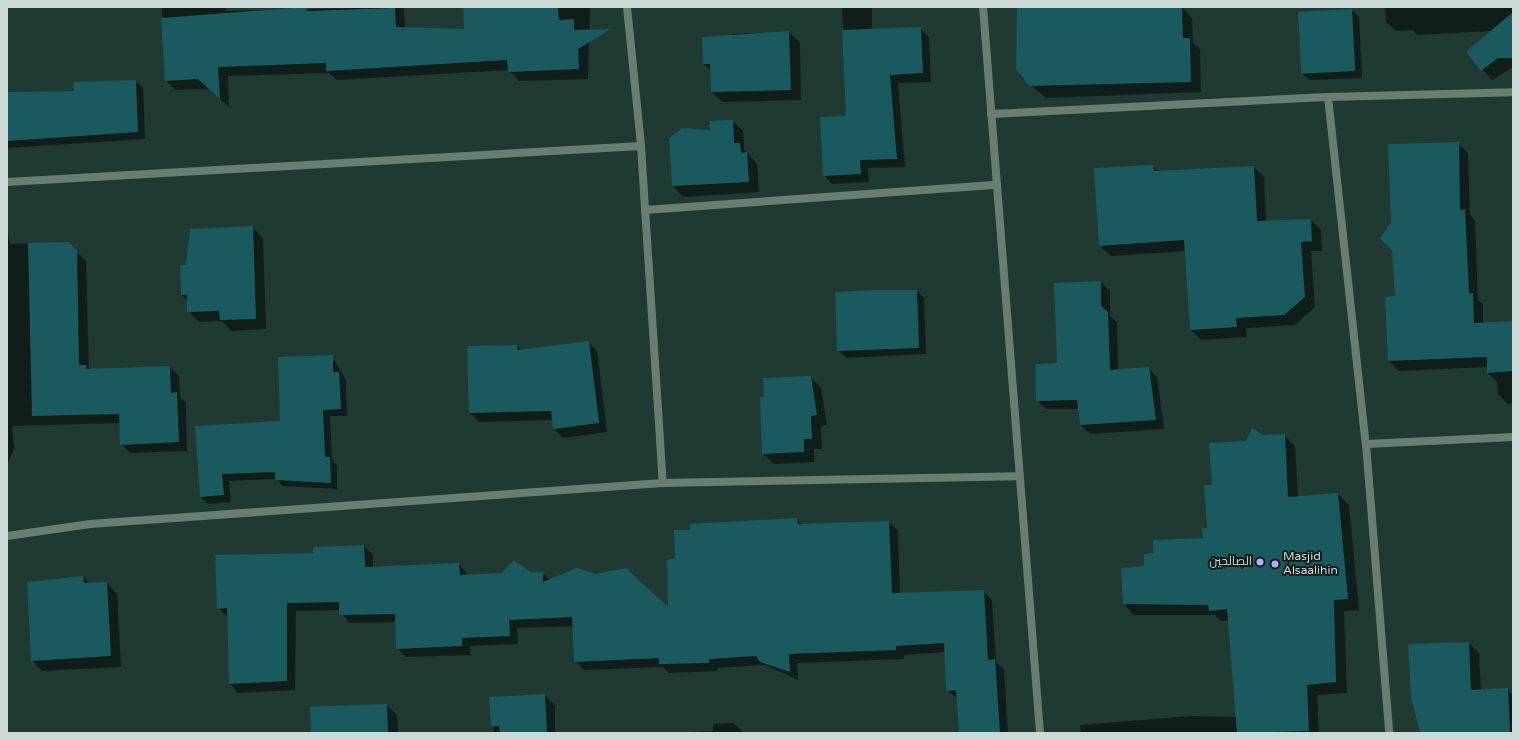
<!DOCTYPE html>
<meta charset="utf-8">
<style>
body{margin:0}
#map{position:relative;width:1520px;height:740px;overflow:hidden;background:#1f3933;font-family:"Varela Round",Cairo,sans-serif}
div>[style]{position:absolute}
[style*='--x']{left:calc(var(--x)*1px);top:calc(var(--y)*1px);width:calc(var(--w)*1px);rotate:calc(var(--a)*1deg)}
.shadow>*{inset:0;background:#0007}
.building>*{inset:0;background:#1a5a5e;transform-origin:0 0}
.service>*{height:8px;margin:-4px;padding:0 4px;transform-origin:4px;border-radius:4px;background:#6a7d71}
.minor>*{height:8px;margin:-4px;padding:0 4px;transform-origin:4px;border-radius:4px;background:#6a7d71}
.dots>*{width:11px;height:11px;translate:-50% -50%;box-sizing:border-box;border:2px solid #121d1b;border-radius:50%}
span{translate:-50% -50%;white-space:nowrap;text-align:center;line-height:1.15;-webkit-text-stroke:4px #121d1b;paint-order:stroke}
.poi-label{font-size:12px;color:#cbdad6}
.left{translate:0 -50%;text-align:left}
.right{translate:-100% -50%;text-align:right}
.frame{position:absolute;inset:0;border:8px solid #cbdad6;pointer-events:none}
</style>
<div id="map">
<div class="shadow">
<div style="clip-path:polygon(162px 7px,226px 7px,226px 11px,404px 7px,405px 28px,465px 30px,464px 7px,604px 8px,590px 8px,588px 79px,519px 81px,509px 70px,337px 80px,329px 73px,228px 76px,229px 107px,209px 89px,175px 90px,166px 80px)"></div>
<div style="clip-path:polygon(842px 7px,872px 7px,872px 30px,920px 28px,929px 37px,931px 82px,898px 83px,905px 167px,868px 168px,869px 182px,832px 184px,824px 175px,847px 117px)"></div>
<div style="clip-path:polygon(1018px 7px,1182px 7px,1192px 18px,1193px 43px,1200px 49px,1201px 92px,1046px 98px,1020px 76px)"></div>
<div style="clip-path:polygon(1385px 7px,1513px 7px,1513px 67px,1492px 80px,1467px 52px,1492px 31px,1417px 35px,1413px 30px,1396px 31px,1386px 22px)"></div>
<div style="clip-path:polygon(1352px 10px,1359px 17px,1362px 78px,1309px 80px,1302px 73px)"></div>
<div style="clip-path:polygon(789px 32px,800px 43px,801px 100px,722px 102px,712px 92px,711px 71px,704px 64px,732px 38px,732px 34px)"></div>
<div style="clip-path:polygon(136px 81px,143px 88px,145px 139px,7px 148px,7px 93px,75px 92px)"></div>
<div style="clip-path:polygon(733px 121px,743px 131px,744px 149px,757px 164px,759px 192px,683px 197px,673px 186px,670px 138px,711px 131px)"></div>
<div style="clip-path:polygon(1458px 143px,1468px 153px,1470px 215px,1475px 220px,1478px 300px,1483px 304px,1483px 324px,1513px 322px,1513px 403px,1508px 404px,1498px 394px,1497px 382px,1488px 373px,1488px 367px,1399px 371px,1389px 361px,1386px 298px,1396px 297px)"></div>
<div style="clip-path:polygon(1153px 166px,1159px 172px,1254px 167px,1264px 177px,1266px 222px,1311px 220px,1321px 230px,1322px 251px,1311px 251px,1315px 307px,1295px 325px,1246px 328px,1247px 337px,1201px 340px,1191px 330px,1186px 251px,1111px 256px,1100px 246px,1095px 169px)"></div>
<div style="clip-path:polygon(252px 227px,263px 238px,266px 329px,231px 331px,222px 321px,199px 322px,188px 311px,188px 301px,182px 295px,187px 266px)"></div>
<div style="clip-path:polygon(7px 229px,10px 244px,68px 243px,86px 261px,89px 370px,170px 367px,179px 376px,180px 397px,186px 403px,187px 451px,130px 453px,121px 444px,121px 423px,12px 426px,14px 449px,7px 465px)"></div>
<div style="clip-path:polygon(1101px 282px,1110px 291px,1110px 316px,1117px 322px,1118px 370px,1148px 368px,1157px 377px,1164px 429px,1090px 434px,1081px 425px,1079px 409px,1046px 409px,1037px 400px)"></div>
<div style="clip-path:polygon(917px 291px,924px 298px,926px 354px,846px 358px,838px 350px)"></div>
<div style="clip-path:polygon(588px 342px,597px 351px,607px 432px,563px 438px,554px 429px,553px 420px,479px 422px,470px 413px,517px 346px,521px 350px)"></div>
<div style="clip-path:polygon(332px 356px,346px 380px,347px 416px,330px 416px,332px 460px,337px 465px,337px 489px,283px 486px,276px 479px,229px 481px,231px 502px,208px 504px,201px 497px,196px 427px,281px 422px)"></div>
<div style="clip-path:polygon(810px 377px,821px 388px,827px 425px,821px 426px,822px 449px,814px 449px,814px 462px,774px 464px,763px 454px,765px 398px)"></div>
<div style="clip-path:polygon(1284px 435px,1295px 446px,1298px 497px,1338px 494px,1349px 505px,1359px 610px,1344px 611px,1347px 693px,1317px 695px,1319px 733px,1081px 733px,1080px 725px,1191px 716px,1237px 717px,1229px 620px,1221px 621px,1215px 615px,1134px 615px,1124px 604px,1154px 554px,1204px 539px,1213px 486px,1247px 442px,1263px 436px)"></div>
<div style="clip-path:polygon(797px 519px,802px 525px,889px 522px,898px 531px,900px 594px,983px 591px,992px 600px,996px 662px,1004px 669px,1008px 733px,960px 733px,958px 699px,947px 690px,945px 652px,904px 655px,904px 659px,797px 663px,798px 680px,765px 665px,717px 668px,718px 671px,669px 673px,663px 667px,584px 670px,575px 661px,573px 626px,517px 628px,518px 644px,470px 646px,471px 655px,406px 657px,397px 648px,396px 622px,349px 623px,340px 610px,296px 611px,295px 690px,238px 693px,230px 684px,228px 617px,218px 608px,314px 554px,364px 546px,373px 555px,373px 567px,459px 564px,468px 575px,542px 573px,550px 580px,670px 609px,676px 559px,691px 531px)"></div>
<div style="clip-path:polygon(83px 577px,90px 584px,107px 583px,117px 594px,121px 667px,42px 671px,32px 660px)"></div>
<div style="clip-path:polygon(1469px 643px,1479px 653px,1481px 690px,1507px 689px,1513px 695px,1513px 733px,1421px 733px)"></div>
<div style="clip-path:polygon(545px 695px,555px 706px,555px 733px,494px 733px,491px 698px)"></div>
<div style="clip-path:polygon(387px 705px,397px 715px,398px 733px,312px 733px)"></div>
<div style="clip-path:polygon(734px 723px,744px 733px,665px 733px,713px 731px,713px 724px)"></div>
</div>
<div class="building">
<div style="clip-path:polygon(306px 7px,307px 11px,395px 8px,396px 27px,464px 29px,463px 7px,558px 7px,559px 20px,574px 19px,574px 30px,611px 29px,578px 49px,579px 69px,508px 72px,507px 60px,326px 71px,326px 63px,218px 67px,220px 99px,198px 79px,165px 81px,161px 18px)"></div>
<div style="clip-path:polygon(1017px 7px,1182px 7px,1183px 38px,1190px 38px,1191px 82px,1029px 86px,1016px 69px)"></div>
<div style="left:1352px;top:9px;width:62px;height:54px;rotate:87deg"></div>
<div style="clip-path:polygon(1513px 12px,1513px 58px,1498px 58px,1481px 71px,1466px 52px)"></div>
<div style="clip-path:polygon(921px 27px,923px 73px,890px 75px,897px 159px,860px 160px,861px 174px,823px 176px,820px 117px,846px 116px,842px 30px)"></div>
<div style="clip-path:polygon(789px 31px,791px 90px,711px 92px,710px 64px,703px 64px,702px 37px)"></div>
<div style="clip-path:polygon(136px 80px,138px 132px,7px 141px,7px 92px,74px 91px,73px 82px)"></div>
<div style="clip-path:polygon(733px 120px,734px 143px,740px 143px,741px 153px,747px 152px,749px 182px,672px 186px,669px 138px,683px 128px,710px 130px,709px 121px)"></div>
<div style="clip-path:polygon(1459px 142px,1460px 210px,1465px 209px,1469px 293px,1473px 293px,1474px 323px,1513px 321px,1513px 371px,1487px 373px,1487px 357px,1388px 361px,1385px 297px,1395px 296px,1392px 250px,1380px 238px,1391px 223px,1388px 144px)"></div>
<div style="clip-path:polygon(1153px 165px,1154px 171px,1254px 166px,1257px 221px,1311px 219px,1312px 241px,1301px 242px,1305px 297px,1284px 315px,1236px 318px,1237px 327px,1190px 330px,1184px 240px,1099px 246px,1094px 168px)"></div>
<div style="clip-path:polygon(253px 226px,256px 319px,220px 320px,219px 311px,187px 312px,187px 295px,181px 295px,180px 265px,186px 265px,190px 229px)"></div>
<div style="clip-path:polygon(69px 242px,77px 251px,79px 365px,86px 365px,86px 369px,170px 366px,171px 393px,177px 392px,179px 442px,120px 445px,119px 414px,32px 416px,28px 243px)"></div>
<div style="clip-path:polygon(1101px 281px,1101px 306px,1108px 312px,1110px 370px,1149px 367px,1156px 420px,1080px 425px,1077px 400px,1036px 401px,1035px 364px,1057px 363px,1054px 283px)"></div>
<div style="clip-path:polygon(875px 290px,917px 290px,919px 348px,837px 351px,835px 292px)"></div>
<div style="clip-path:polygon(589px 341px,599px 423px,553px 429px,551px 411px,469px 413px,467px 346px,517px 345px,517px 350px)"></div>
<div style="clip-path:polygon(333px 355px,333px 372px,339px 372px,341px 409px,323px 410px,325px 457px,330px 457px,331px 483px,275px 480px,275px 472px,222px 474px,224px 495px,200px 497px,195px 426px,280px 421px,278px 357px)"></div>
<div style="clip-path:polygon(811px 376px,817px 415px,811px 416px,812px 439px,804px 439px,804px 452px,762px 454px,760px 397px,764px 397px,763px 378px)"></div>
<div style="clip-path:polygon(1252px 428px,1263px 435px,1285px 434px,1288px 497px,1338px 493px,1348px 599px,1334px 600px,1336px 682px,1307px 685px,1309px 731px,1237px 733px,1227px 609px,1209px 611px,1208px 605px,1123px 604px,1121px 568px,1144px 566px,1144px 554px,1153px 553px,1153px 540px,1203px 538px,1202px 528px,1207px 528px,1204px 485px,1212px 485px,1209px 443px,1246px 441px)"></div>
<div style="clip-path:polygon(797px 518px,798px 524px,889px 521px,892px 593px,984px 590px,988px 660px,995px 659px,1000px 733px,959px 733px,956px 690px,946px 691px,944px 643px,896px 646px,896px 650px,789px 654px,790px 672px,760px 662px,756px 656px,709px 659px,709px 663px,659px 664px,659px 658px,574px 662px,572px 617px,509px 620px,510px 636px,462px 638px,462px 646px,396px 649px,395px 614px,339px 615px,339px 602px,287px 603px,287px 681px,229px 684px,227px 608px,217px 609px,215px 555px,313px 553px,313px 547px,364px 545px,365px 567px,459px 563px,460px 575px,502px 573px,514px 560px,530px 572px,543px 572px,543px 582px,577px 568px,595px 574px,626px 568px,668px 607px,667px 560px,675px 558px,674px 530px,690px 530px,690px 524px)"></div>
<div style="clip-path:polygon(83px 576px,84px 583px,107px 582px,111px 656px,31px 661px,27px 582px)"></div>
<div style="clip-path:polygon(1469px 642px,1471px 690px,1508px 688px,1510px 733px,1420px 733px,1411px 697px,1408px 644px)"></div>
<div style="clip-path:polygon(545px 694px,547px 733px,500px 733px,499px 726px,491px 726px,489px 697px)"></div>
<div style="left:387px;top:704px;width:29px;height:77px;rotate:88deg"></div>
</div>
<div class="service">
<div style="--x:645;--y:210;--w:353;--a:-4.1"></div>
</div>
<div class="minor">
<div style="--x:627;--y:7;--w:140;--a:84.2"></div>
<div style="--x:641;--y:146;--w:338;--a:86.3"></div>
<div style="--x:983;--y:7;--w:728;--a:85.51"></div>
<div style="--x:1328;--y:97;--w:349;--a:83.8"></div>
<div style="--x:1366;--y:444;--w:290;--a:85.4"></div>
<div style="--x:991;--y:114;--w:337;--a:-2.9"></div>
<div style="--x:1328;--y:97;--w:185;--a:-1.5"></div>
<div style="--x:7;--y:182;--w:635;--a:-3.25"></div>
<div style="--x:1366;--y:444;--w:147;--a:-2.7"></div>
<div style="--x:7;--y:536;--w:84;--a:-8.2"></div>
<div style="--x:90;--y:524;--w:574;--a:-4.09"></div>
<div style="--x:663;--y:483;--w:356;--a:-1.1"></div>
</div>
<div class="dots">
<div style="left:1260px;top:562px;background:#b7abf8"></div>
<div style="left:1275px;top:564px;background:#b7abf8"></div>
</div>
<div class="poi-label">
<span class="left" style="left:1283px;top:564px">Masjid<br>Alsaalihin</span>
<span class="right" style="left:1252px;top:562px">الصالحين</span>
</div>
<div class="frame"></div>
</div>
